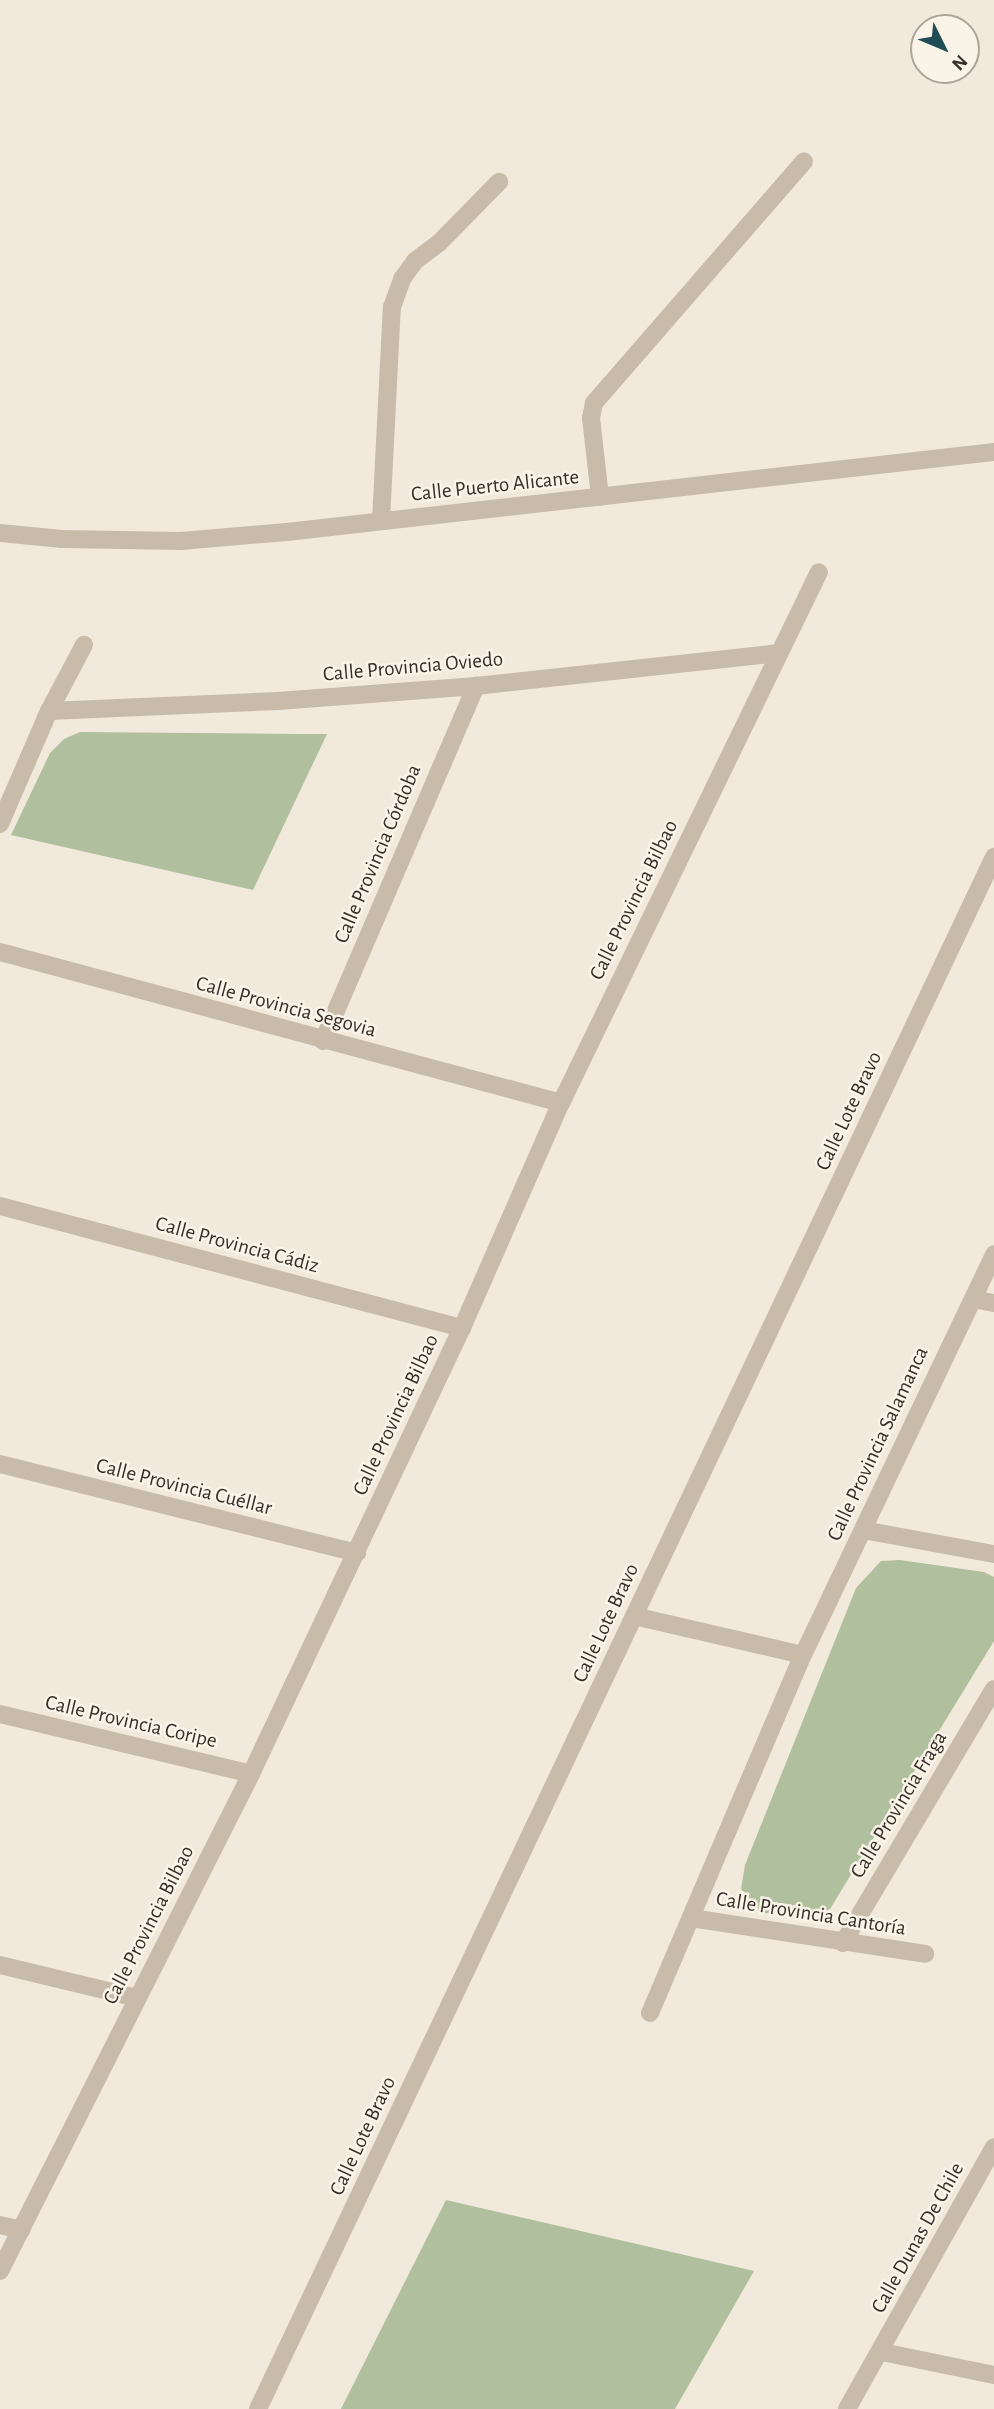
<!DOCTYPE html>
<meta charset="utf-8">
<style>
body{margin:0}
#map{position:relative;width:994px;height:2409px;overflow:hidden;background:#f1eadc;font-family:"Alegreya Sans",sans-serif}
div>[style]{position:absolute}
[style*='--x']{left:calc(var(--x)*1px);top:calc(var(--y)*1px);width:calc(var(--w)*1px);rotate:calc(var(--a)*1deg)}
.green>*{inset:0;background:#b0bf9d}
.minor>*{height:18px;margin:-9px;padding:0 9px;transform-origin:9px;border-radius:9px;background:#c9bba9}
span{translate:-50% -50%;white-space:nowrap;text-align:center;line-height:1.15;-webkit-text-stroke:5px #f9f3e8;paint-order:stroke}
.street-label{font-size:21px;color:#362e28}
.north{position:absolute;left:910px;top:14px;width:70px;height:70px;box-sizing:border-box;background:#f9f3e8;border:2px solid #aba49b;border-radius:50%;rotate:133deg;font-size:19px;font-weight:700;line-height:28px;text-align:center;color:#362e28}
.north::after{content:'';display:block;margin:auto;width:24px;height:32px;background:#204c55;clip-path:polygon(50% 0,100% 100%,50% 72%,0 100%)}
</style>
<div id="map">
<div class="green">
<div style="clip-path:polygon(80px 732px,298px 734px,327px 734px,253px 890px,11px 835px,50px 753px,64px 739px)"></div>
<div style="clip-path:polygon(900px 1560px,984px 1572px,994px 1577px,994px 1641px,830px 1909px,813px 1916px,762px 1913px,741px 1889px,745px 1865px,856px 1588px,881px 1561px)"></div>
<div style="clip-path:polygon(446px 2200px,754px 2271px,675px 2409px,341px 2409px)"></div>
</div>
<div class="minor">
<div style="--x:600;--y:497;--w:80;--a:-96.5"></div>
<div style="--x:591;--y:418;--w:15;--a:-79"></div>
<div style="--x:594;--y:403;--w:320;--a:-49"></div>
<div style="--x:381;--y:521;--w:214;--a:-87.1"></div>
<div style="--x:392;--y:307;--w:30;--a:-70"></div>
<div style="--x:402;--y:279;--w:22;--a:-54"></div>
<div style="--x:415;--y:261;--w:30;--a:-37"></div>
<div style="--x:439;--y:243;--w:86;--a:-45.5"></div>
<div style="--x:0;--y:533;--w:62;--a:5.5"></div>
<div style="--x:62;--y:539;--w:119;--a:1"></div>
<div style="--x:181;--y:541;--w:106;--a:-4.9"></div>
<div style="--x:287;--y:532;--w:712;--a:-6.46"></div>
<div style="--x:49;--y:711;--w:229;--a:-2.5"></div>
<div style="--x:278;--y:701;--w:199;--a:-4.3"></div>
<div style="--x:476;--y:686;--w:305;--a:-6.2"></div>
<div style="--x:0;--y:824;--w:123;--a:-66.6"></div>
<div style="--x:49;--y:711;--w:75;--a:-62.1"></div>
<div style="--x:0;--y:952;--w:581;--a:15.06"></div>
<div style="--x:323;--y:1041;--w:387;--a:-66.7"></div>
<div style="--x:0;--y:1206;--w:478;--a:14.8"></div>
<div style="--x:973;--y:1299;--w:21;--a:11"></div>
<div style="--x:0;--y:1464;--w:368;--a:14"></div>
<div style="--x:863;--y:1530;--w:133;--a:10.4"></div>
<div style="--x:634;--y:1616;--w:173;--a:13"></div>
<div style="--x:0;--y:1714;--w:258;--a:13.4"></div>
<div style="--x:691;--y:1918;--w:237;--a:8.7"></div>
<div style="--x:843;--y:1943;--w:295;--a:-59.3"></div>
<div style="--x:0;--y:1965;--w:141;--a:13.5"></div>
<div style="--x:650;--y:2013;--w:389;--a:-66.9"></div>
<div style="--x:803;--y:1655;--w:444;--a:-64.5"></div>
<div style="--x:0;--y:2225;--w:22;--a:13"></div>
<div style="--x:0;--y:2271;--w:557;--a:-63.2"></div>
<div style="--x:251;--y:1774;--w:493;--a:-64.7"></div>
<div style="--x:462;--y:1328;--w:246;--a:-66.3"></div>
<div style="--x:561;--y:1103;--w:590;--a:-64.09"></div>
<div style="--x:882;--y:2352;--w:114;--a:11.6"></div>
<div style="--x:258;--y:2409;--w:1718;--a:-64.63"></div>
<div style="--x:847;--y:2409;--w:300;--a:-60.7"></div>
</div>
<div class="street-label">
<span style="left:495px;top:486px;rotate:-6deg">Calle Puerto Alicante</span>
<span style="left:413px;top:667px;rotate:-5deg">Calle Provincia Oviedo</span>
<span style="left:378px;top:854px;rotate:-67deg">Calle Provincia Córdoba</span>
<span style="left:634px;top:900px;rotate:-64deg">Calle Provincia Bilbao</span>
<span style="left:286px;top:1007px;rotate:15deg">Calle Provincia Segovia</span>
<span style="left:849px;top:1111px;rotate:-65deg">Calle Lote Bravo</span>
<span style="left:237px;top:1245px;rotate:15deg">Calle Provincia Cádiz</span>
<span style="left:396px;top:1415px;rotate:-65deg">Calle Provincia Bilbao</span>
<span style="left:878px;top:1444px;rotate:-65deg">Calle Provincia Salamanca</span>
<span style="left:184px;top:1487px;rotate:14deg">Calle Provincia Cuéllar</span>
<span style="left:606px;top:1623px;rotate:-65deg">Calle Lote Bravo</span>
<span style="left:131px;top:1722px;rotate:13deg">Calle Provincia Coripe</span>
<span style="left:899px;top:1805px;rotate:-59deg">Calle Provincia Fraga</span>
<span style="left:811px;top:1914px;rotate:9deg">Calle Provincia Cantoría</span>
<span style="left:149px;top:1925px;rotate:-63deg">Calle Provincia Bilbao</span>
<span style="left:363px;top:2136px;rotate:-65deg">Calle Lote Bravo</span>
<span style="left:918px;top:2238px;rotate:-61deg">Calle Dunas De Chile</span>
</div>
<div class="north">N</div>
</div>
